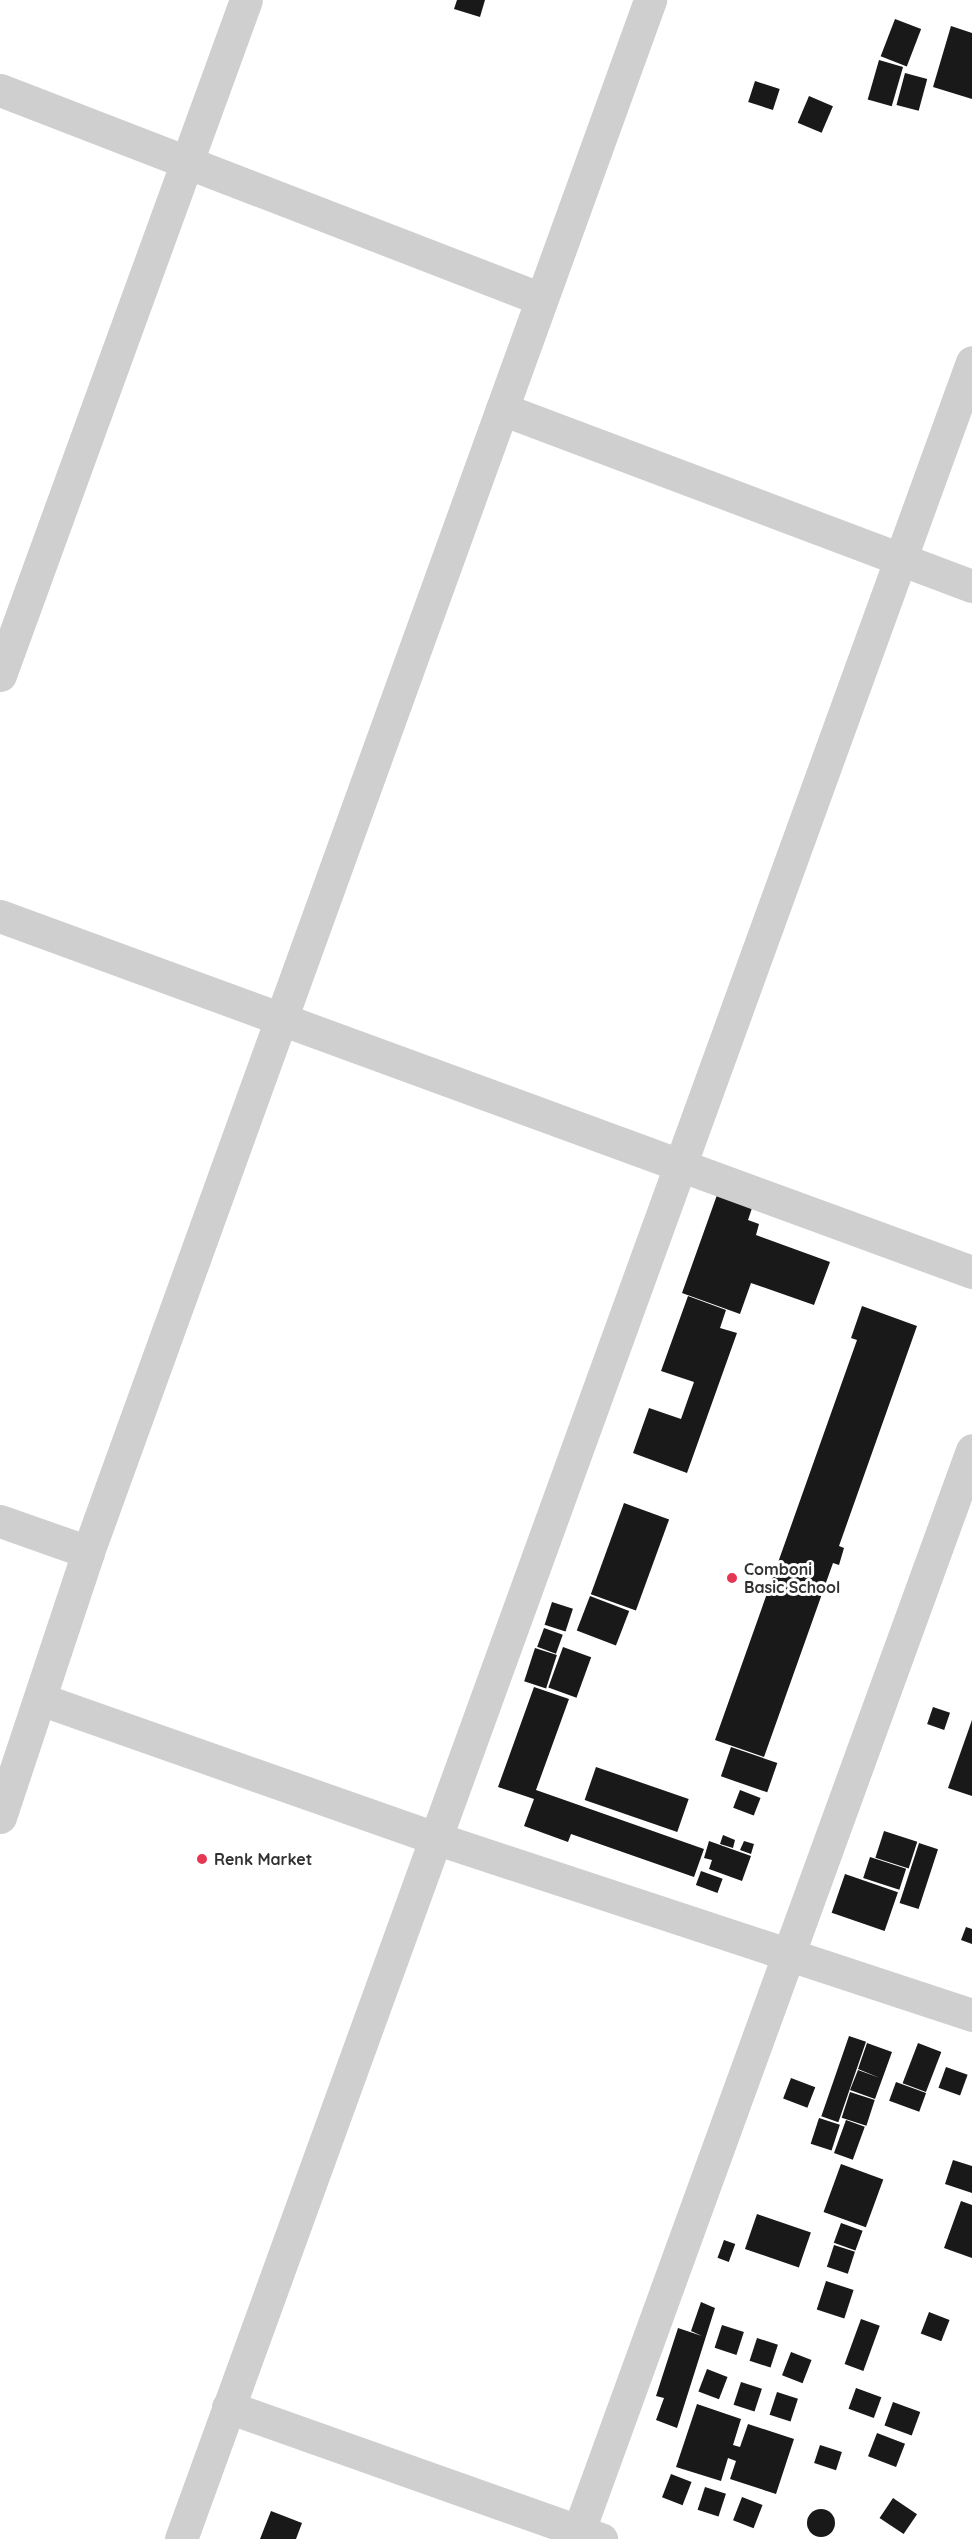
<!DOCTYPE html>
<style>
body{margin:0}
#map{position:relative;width:972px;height:2539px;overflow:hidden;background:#fff;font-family:Quicksand,sans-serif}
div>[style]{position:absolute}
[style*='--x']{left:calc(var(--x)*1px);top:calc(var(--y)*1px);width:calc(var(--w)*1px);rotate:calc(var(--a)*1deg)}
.building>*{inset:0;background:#191919;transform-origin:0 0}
.round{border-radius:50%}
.minor>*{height:33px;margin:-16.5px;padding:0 16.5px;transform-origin:16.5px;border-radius:16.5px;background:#cfcfcf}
.dots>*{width:16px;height:16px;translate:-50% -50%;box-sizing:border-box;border:3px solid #fff;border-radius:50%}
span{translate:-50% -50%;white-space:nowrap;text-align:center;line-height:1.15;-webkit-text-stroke:6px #fff;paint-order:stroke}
.poi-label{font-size:16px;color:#323232;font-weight:700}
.left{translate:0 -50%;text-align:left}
</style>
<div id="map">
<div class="building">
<div style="clip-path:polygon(457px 0,485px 0,480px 17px,454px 9px)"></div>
<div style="left:895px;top:19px;width:28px;height:40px;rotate:21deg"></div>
<div style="clip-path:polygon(951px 26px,972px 33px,972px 99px,933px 87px)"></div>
<div style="left:879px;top:60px;width:25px;height:41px;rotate:16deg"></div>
<div style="left:905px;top:73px;width:23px;height:33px;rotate:15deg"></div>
<div style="left:755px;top:81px;width:26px;height:22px;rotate:18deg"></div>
<div style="left:809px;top:96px;width:26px;height:29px;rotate:23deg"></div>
<div style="clip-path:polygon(717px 1195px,752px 1208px,748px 1220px,759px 1224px,756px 1235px,830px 1262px,814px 1305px,751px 1283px,740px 1314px,682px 1293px)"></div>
<div style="clip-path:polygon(688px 1296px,726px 1310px,720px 1328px,737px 1333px,687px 1473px,633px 1453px,649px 1408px,681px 1419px,694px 1382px,661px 1371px)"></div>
<div style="clip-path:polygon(862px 1306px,917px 1326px,839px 1546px,844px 1548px,839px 1565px,833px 1563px,764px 1757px,715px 1740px,857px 1340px,851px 1338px)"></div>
<div style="left:624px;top:1503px;width:48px;height:97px;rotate:20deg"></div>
<div style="left:590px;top:1596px;width:42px;height:37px;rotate:21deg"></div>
<div style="left:552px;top:1602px;width:22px;height:24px;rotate:18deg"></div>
<div style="left:544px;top:1628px;width:20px;height:20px;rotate:20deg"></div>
<div style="left:563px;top:1647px;width:30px;height:43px;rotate:20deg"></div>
<div style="left:535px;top:1648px;width:23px;height:35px;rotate:18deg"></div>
<div style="clip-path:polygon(534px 1687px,569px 1699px,536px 1790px,704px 1849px,694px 1877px,571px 1834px,568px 1842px,524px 1826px,534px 1799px,498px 1787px)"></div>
<div style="left:933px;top:1707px;width:18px;height:18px;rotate:19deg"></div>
<div style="clip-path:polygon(972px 1720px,972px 1796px,948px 1788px)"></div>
<div style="left:731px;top:1747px;width:49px;height:31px;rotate:19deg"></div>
<div style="left:596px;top:1767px;width:98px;height:35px;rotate:19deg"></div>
<div style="left:740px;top:1790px;width:22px;height:19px;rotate:21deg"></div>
<div style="left:884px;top:1831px;width:35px;height:28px;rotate:18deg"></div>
<div style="clip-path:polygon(723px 1835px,735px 1840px,733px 1848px,720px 1844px)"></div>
<div style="clip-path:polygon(709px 1841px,751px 1856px,742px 1881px,709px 1869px,712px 1860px,704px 1858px)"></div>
<div style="clip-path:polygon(744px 1841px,754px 1844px,751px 1854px,740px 1850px)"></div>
<div style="left:919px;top:1843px;width:20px;height:63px;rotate:18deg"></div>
<div style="left:870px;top:1857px;width:38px;height:22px;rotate:18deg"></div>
<div style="left:701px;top:1871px;width:23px;height:15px;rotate:20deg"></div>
<div style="left:845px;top:1874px;width:56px;height:41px;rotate:19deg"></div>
<div style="clip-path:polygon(966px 1927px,972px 1929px,972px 1944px,961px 1940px)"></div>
<div style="left:849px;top:2036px;width:18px;height:85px;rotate:19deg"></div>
<div style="clip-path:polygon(867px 2043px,892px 2052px,875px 2099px,850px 2090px,858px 2070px,880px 2078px,858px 2069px)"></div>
<div style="left:918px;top:2043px;width:25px;height:43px;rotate:21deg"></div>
<div style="left:946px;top:2067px;width:23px;height:22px;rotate:20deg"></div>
<div style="left:791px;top:2078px;width:26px;height:22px;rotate:21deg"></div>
<div style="left:896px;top:2082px;width:32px;height:20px;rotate:20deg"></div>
<div style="left:850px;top:2092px;width:26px;height:27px;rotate:18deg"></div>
<div style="left:819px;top:2118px;width:22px;height:27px;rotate:18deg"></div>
<div style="left:846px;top:2120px;width:20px;height:35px;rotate:20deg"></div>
<div style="clip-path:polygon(953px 2160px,972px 2166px,972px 2193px,945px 2184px)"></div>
<div style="left:841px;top:2164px;width:45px;height:51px;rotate:20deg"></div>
<div style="clip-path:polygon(961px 2201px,972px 2205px,972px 2258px,944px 2248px)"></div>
<div style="left:757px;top:2214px;width:57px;height:37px;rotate:19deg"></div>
<div style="left:841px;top:2223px;width:23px;height:21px;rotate:20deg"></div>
<div style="left:724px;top:2240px;width:12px;height:19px;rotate:20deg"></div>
<div style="left:834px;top:2245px;width:22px;height:23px;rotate:18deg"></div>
<div style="left:826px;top:2281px;width:29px;height:30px;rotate:18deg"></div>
<div style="clip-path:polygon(701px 2302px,715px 2308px,677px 2428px,656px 2420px,664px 2398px,656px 2396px,678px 2328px,702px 2336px,691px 2331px)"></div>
<div style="left:929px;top:2312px;width:22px;height:23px;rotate:21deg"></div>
<div style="left:861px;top:2319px;width:20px;height:48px;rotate:20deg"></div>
<div style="left:722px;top:2325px;width:23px;height:24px;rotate:18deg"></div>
<div style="left:757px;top:2338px;width:22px;height:24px;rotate:18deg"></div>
<div style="left:791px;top:2352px;width:22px;height:25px;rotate:21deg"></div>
<div style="left:707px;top:2369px;width:22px;height:24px;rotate:21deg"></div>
<div style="left:741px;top:2382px;width:22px;height:24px;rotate:18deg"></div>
<div style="left:856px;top:2388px;width:27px;height:22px;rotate:20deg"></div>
<div style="left:777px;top:2392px;width:22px;height:24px;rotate:18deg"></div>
<div style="left:893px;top:2402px;width:29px;height:25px;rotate:20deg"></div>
<div style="clip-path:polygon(697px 2404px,741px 2419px,733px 2445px,740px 2447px,748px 2424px,794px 2439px,776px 2494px,730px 2479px,736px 2461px,728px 2458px,721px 2481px,676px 2467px)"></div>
<div style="left:877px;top:2433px;width:30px;height:25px;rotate:21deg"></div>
<div style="left:820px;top:2445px;width:23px;height:19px;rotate:18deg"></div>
<div style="left:671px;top:2474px;width:22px;height:25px;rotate:21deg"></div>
<div style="left:705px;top:2487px;width:22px;height:24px;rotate:18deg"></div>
<div style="left:742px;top:2497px;width:22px;height:25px;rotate:21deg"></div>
<div style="left:893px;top:2498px;width:29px;height:24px;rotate:34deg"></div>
<div class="round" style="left:807px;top:2509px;width:28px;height:28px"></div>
<div style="clip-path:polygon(271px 2511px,302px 2523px,296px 2539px,260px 2539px)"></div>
</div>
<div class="minor">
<div style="--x:0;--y:90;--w:580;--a:21.12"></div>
<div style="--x:502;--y:409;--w:502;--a:20.64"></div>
<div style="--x:0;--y:675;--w:718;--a:-69.98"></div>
<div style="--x:0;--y:916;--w:1035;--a:20.12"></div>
<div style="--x:0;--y:1521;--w:93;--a:19.4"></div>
<div style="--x:40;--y:1699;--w:416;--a:19.4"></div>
<div style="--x:432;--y:1837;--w:569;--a:18.24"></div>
<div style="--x:0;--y:1817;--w:279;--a:-71.6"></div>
<div style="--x:88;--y:1552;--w:1651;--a:-70.09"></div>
<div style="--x:228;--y:2407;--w:396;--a:19.5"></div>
<div style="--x:579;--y:2530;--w:1149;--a:-70"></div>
<div style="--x:181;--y:2539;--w:2316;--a:-70.03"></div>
</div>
<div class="dots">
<div style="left:732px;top:1578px;background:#e73654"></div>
<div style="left:202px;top:1859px;background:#e73654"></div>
</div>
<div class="poi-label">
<span class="left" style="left:744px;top:1578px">Comboni<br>Basic School</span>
<span class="left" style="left:214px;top:1859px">Renk Market</span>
</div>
</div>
